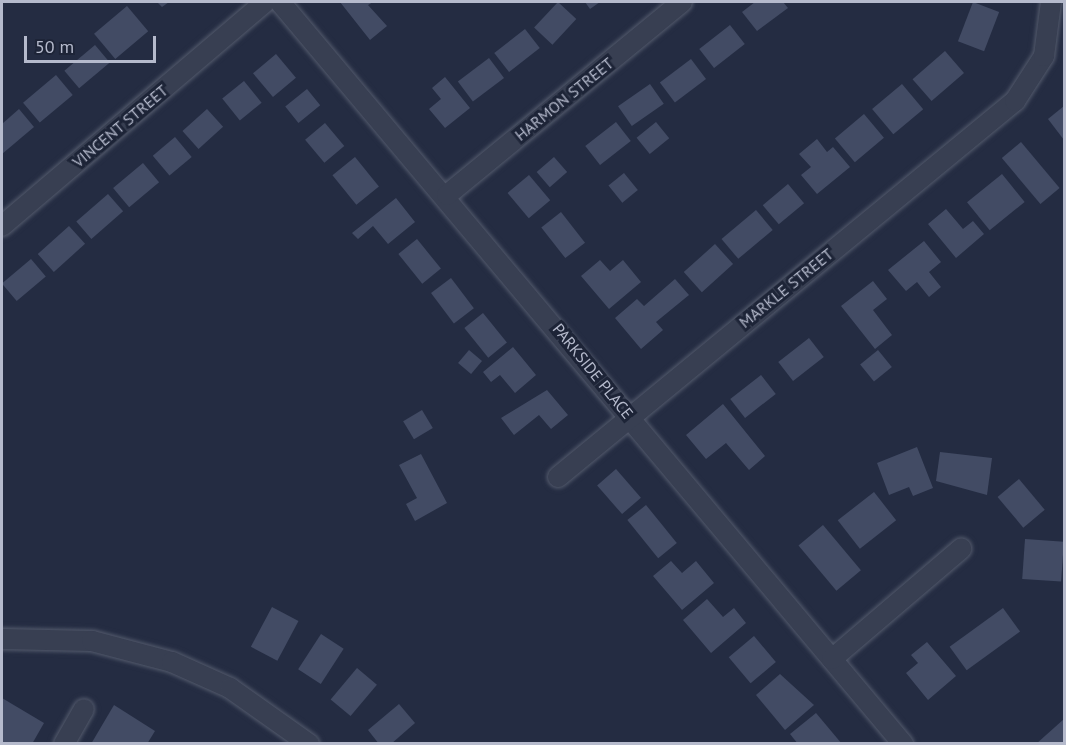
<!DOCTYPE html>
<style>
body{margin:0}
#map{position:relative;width:1066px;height:745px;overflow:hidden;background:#242c42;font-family:"PT Sans",sans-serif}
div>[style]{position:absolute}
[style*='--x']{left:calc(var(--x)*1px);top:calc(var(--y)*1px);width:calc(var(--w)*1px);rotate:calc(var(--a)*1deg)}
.building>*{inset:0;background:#424b64;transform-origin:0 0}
.roads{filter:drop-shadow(0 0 2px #535a6c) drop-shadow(0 0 2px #535a6c)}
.street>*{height:20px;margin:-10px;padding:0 10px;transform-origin:10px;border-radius:10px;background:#383f52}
span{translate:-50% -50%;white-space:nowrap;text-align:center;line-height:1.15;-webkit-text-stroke:6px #1d2437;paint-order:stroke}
.street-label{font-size:16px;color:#b5bacc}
.frame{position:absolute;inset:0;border:3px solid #b5bacc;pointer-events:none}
.scale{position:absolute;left:24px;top:36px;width:132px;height:27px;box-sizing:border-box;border:3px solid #b5bacc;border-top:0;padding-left:8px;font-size:18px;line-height:21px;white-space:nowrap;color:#b5bacc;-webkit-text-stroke:4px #1d2437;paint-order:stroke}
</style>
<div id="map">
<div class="building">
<div style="clip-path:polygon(157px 2px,169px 2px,162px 7px)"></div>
<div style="clip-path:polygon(340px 2px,373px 2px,368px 5px,387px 26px,370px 40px)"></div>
<div style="left:558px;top:2px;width:25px;height:35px;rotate:43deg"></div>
<div style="clip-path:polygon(585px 2px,600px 2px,590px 9px)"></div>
<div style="clip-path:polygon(755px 2px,783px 2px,788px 8px,757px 31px,742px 12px)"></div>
<div style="left:973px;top:2px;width:28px;height:42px;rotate:21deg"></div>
<div style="left:127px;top:6px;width:33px;height:43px;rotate:50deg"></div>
<div style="left:730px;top:25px;width:24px;height:39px;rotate:52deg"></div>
<div style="left:525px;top:29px;width:24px;height:39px;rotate:52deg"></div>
<div style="left:95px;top:45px;width:23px;height:40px;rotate:50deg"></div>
<div style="left:945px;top:51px;width:29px;height:43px;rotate:49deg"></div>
<div style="left:276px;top:54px;width:31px;height:30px;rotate:50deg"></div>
<div style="left:489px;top:58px;width:25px;height:39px;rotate:53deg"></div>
<div style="left:691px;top:59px;width:25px;height:39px;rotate:53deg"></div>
<div style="left:56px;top:75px;width:26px;height:43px;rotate:50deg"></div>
<div style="clip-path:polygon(445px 77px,470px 108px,445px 128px,429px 109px,441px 99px,432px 88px)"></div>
<div style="left:244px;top:81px;width:28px;height:28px;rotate:51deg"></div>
<div style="left:650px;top:84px;width:24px;height:39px;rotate:55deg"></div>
<div style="left:902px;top:84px;width:33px;height:39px;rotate:50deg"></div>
<div style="left:307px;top:89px;width:21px;height:28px;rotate:51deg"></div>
<div style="clip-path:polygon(1064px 106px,1064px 140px,1048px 119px)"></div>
<div style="clip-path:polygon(19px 109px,34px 127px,2px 154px,2px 124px)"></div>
<div style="left:207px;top:109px;width:24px;height:33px;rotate:48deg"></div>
<div style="left:864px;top:114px;width:31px;height:38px;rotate:50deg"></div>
<div style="left:616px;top:122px;width:24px;height:39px;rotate:52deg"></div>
<div style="left:656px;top:122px;width:21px;height:25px;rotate:51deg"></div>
<div style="left:325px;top:123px;width:30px;height:26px;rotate:50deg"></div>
<div style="left:175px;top:137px;width:26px;height:29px;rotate:50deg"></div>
<div style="clip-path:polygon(817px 139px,827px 152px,833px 147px,850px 167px,817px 194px,801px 175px,811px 167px,799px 154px)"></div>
<div style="left:1021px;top:142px;width:60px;height:25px;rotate:50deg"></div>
<div style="left:355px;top:157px;width:38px;height:29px;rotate:51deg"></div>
<div style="left:554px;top:157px;width:20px;height:23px;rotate:49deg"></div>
<div style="left:143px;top:163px;width:25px;height:39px;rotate:50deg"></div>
<div style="left:624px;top:173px;width:22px;height:20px;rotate:51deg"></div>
<div style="left:1002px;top:174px;width:36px;height:45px;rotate:51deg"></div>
<div style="left:529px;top:175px;width:33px;height:28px;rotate:50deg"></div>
<div style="left:788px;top:184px;width:25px;height:33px;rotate:50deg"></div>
<div style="left:108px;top:194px;width:23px;height:42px;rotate:49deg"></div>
<div style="clip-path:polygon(396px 198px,415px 222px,388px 244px,373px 226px,358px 239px,352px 233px)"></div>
<div style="clip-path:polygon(946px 209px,963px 229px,973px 221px,984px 234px,956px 258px,928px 224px)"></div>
<div style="left:756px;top:210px;width:26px;height:45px;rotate:50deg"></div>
<div style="left:561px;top:212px;width:39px;height:25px;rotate:52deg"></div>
<div style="left:69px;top:226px;width:24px;height:42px;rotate:48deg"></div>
<div style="left:417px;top:239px;width:38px;height:24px;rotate:51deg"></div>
<div style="clip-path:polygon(924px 241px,941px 262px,929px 272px,941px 287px,929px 297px,917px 282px,906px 291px,888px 270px)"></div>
<div style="left:715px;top:244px;width:27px;height:42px;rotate:48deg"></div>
<div style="left:31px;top:259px;width:23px;height:38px;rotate:50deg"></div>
<div style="clip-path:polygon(600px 260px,610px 271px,623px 260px,641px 282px,609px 309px,581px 276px)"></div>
<div style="left:451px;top:278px;width:38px;height:25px;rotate:53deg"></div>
<div style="clip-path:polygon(675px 279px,689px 295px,656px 322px,663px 330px,641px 349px,615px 318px,637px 299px,644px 306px)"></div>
<div style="clip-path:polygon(873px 281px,887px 299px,873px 310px,892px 335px,875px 349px,841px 306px)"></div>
<div style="left:483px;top:313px;width:38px;height:24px;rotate:51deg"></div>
<div style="left:809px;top:338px;width:24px;height:39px;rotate:52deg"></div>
<div style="clip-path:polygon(513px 347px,536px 375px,515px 393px,500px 375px,491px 382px,483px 372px)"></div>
<div style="left:469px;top:350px;width:17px;height:17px;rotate:40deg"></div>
<div style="left:878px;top:350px;width:22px;height:23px;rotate:51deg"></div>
<div style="left:761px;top:375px;width:24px;height:39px;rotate:52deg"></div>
<div style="clip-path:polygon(547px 390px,568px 415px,551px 429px,539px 415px,514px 435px,501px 418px)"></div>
<div style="clip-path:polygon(723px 404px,765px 456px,749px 470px,726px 443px,706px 459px,686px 435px)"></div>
<div style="left:422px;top:410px;width:21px;height:22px;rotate:59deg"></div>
<div style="clip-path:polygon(917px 447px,933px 488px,913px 496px,909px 487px,889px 495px,877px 463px)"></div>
<div style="clip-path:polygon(940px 452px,992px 458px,987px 495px,936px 481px)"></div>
<div style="clip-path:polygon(421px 454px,447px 503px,415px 521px,406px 504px,417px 498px,399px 465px)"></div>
<div style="left:616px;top:469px;width:38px;height:25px;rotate:49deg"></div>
<div style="left:1019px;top:479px;width:40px;height:28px;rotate:50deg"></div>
<div style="left:874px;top:492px;width:36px;height:46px;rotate:52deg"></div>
<div style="left:646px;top:505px;width:49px;height:24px;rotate:51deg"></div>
<div style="left:823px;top:525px;width:59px;height:32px;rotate:50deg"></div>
<div style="left:1025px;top:539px;width:39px;height:40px;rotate:4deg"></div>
<div style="clip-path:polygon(671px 561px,682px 573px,696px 561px,714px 583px,682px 610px,653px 576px)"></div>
<div style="clip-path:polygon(707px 599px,723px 617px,734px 608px,746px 623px,711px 653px,683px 620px)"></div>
<div style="left:272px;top:607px;width:30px;height:45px;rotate:28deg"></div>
<div style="left:1003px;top:608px;width:29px;height:66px;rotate:54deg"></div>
<div style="left:321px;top:634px;width:27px;height:42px;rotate:33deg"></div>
<div style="left:754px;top:636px;width:34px;height:33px;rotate:50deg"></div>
<div style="clip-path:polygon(927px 642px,956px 676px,928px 700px,906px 673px,918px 663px,911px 655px)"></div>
<div style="left:357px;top:668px;width:26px;height:41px;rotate:40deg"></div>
<div style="clip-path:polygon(780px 674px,814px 705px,785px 730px,756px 695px)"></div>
<div style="clip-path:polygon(2px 698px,44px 723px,32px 744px,2px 744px)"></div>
<div style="clip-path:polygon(399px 704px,415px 723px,391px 744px,379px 744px,368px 730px)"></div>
<div style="clip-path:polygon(114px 705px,155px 731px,147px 744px,91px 744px)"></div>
<div style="clip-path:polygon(816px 713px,842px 744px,798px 744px,790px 734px)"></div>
<div style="clip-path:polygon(1064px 719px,1064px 744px,1036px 744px)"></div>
</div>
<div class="roads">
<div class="street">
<div style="--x:280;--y:2;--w:969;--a:49.98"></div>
<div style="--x:447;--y:195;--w:304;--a:-39.4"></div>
<div style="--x:2;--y:226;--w:345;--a:-40.4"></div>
<div style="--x:558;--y:477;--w:592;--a:-39.45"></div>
<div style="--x:1015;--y:101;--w:54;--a:-57.2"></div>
<div style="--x:1044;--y:56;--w:54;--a:-82.6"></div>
<div style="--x:2;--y:639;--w:90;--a:1.3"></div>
<div style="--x:92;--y:641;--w:83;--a:14.7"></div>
<div style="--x:172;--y:662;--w:64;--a:24.1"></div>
<div style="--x:230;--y:688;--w:97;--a:35.3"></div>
<div style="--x:832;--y:659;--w:170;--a:-40.5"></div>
<div style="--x:64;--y:744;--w:40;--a:-60.3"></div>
</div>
</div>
<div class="street-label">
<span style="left:564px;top:99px;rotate:-39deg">HARMON STREET</span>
<span style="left:120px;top:126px;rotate:-40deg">VINCENT STREET</span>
<span style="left:786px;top:288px;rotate:-39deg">MARKLE STREET</span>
<span style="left:593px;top:371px;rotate:51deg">PARKSIDE PLACE</span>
</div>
<div class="frame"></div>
<div class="scale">50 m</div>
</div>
